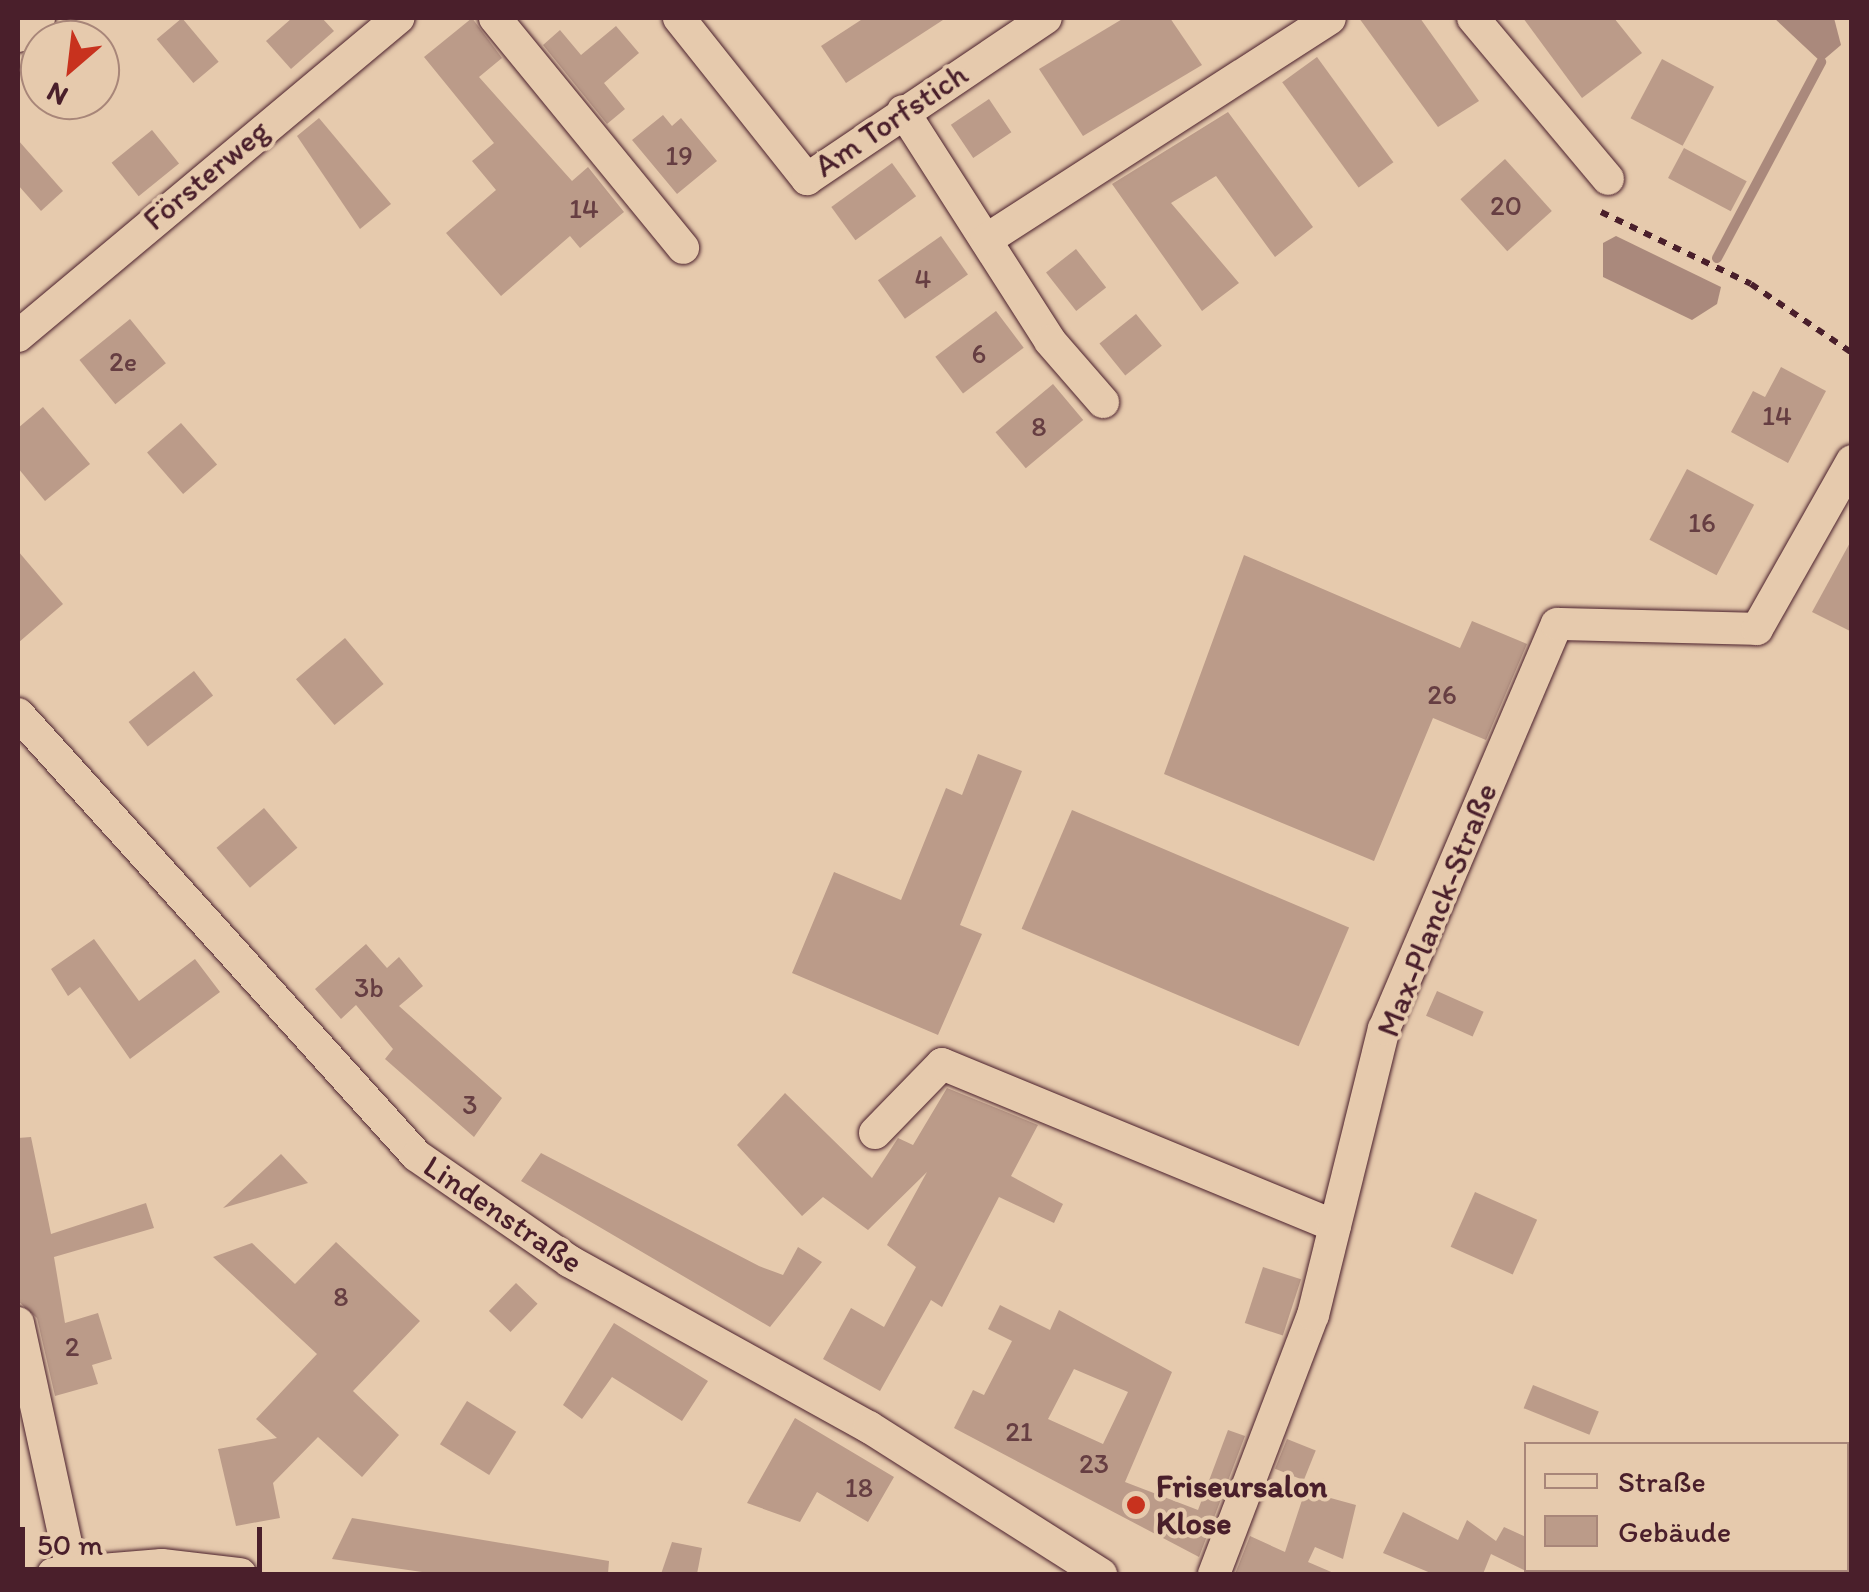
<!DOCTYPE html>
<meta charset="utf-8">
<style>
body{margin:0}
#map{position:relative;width:1869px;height:1592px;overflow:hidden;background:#e6caad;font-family:Itim,sans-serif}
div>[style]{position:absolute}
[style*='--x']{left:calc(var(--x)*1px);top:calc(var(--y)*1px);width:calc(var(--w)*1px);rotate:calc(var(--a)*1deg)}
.water>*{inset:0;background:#aa897c}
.stream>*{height:10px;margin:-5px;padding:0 5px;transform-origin:5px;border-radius:5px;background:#aa897c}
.building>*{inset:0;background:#bb9b89;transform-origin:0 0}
.path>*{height:6px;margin-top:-3px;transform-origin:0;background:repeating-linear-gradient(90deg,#4a1f2b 0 8px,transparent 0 16px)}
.roads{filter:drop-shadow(0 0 2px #4a1f2b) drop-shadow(0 0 2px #4a1f2b)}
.minor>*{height:32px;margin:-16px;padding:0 16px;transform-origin:16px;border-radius:16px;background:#e6caad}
.dots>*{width:28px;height:28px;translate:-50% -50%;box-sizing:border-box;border:5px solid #e6caad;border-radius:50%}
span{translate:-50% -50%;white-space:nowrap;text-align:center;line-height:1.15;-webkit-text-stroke:8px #e6caad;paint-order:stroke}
.number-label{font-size:28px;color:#663e42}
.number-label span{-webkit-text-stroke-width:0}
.street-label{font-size:32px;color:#4a1f2b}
.poi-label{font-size:32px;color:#4a1f2b;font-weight:700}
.left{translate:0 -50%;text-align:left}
.frame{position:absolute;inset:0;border:20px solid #4a1f2b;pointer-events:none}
.legend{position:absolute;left:1524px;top:1442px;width:325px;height:130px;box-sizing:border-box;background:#e6caad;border:2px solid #a88679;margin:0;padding:12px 18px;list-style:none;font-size:30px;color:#4a1f2b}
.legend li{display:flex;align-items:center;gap:20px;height:50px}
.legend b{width:50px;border:2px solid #a88679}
.north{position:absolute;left:20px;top:20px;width:100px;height:100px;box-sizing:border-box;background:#e6caad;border:2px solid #a88679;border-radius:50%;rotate:208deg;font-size:28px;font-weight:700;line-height:40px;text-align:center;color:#4a1f2b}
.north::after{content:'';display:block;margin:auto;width:35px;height:45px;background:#c8321e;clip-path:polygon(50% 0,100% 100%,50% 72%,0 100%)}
.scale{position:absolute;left:20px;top:1527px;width:242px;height:45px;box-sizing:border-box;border:5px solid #4a1f2b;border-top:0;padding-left:12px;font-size:30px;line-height:35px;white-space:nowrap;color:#4a1f2b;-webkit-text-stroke:8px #e6caad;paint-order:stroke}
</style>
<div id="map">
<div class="water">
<div style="clip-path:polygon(1774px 18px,1834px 18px,1841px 45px,1821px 62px)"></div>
<div style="clip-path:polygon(1616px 236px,1721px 287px,1717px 304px,1692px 320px,1603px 277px,1603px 243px)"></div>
</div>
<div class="stream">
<div style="--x:1717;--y:258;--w:222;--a:-62"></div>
</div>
<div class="building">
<div style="left:182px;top:18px;width:57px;height:33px;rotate:50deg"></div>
<div style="clip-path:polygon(292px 18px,322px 18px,334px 31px,291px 69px,266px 41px)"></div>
<div style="clip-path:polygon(472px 18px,502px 58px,479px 77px,572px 181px,588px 167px,624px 212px,580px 248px,570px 236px,501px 296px,446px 233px,496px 190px,472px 161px,494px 143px,424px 57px)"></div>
<div style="clip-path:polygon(864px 18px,946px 18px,846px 83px,821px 46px)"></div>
<div style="clip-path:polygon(1124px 18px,1170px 18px,1202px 65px,1083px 136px,1039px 69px)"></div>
<div style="clip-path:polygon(1359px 18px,1420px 18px,1479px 101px,1438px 127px)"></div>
<div style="clip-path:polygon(1523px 18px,1614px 18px,1642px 53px,1582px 98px)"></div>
<div style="clip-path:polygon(616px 26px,639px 53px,604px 83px,625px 109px,607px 124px,543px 45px,560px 30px,581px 55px)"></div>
<div style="left:1317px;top:57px;width:130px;height:43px;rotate:54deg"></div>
<div style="left:1662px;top:59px;width:59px;height:67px;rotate:28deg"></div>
<div style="left:989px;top:99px;width:40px;height:46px;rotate:56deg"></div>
<div style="clip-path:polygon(1228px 112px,1313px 227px,1275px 257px,1216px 176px,1171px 203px,1239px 283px,1202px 311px,1112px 184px)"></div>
<div style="clip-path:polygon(663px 115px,672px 126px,681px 118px,717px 161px,677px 194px,632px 140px)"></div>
<div style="clip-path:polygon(319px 118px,391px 204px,360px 229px,297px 136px)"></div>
<div style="left:152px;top:130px;width:43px;height:52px;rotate:51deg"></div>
<div style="clip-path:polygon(18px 140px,63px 191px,41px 211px,18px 185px)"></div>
<div style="left:1684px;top:148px;width:71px;height:34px;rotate:28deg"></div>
<div style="left:1505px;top:159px;width:70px;height:60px;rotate:48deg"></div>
<div style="left:892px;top:163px;width:41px;height:75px;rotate:54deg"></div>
<div style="left:941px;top:236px;width:47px;height:77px;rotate:55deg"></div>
<div style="left:1076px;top:249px;width:49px;height:38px;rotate:52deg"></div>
<div style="left:996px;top:311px;width:46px;height:76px;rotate:53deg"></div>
<div style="left:1136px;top:314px;width:41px;height:47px;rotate:51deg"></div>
<div style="left:130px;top:319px;width:57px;height:65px;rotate:51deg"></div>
<div style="clip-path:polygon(1781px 367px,1826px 391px,1788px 463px,1731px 432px,1753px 391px,1765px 397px)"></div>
<div style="left:1053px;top:384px;width:47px;height:75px;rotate:50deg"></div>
<div style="clip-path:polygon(43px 407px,90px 464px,45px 501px,18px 468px,18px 428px)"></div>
<div style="left:181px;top:423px;width:55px;height:45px;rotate:49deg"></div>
<div style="left:1687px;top:469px;width:76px;height:80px;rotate:28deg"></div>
<div style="clip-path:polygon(1852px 539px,1852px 632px,1812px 612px)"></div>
<div style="clip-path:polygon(18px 551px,63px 604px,18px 643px)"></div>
<div style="clip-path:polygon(1244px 555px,1460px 648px,1472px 621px,1527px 644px,1486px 740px,1433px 718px,1374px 861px,1164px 774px)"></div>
<div style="left:345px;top:638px;width:60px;height:64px;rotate:50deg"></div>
<div style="left:194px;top:671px;width:31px;height:83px;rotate:52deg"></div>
<div style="clip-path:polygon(978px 754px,1022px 771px,960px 925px,982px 934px,938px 1035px,792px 973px,834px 872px,901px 900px,946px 788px,962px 795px)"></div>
<div style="left:264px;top:808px;width:52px;height:62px;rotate:50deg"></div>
<div style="left:1072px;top:810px;width:301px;height:129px;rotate:23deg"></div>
<div style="clip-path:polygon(94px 939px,139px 1001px,195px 959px,220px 992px,130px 1059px,80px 987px,68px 996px,51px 969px)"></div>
<div style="clip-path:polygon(366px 944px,387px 968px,399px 957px,423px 986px,399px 1006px,502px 1098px,474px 1137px,385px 1059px,393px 1049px,356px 1005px,341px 1019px,315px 989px)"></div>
<div style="left:1437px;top:991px;width:51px;height:27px;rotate:24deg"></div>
<div style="clip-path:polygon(947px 1088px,1038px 1125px,1011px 1176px,1063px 1204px,1054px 1223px,999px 1197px,942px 1307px,931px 1300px,880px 1391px,823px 1359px,851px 1308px,884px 1327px,916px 1267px,887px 1245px,927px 1172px,868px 1230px,823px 1197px,802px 1216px,737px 1145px,785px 1093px,872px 1178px,898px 1138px,913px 1145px)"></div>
<div style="clip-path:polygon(31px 1137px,51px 1234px,146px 1203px,154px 1228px,54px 1257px,65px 1323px,98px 1313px,112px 1359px,92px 1365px,98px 1384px,55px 1396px,37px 1318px,18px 1301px,18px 1138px)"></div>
<div style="clip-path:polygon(541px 1153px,759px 1266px,783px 1275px,798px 1247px,822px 1262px,770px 1327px,521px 1181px)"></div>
<div style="clip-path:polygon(281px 1154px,308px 1183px,223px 1208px)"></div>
<div style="left:1475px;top:1192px;width:68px;height:60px;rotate:24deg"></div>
<div style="clip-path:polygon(336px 1242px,420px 1321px,353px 1391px,399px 1435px,362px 1477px,318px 1437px,273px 1483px,280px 1518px,236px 1526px,218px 1449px,277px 1438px,256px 1419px,317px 1354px,213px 1257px,252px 1243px,295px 1284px)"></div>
<div style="left:1263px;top:1267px;width:40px;height:59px;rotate:18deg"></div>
<div style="left:516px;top:1283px;width:30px;height:39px;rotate:44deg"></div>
<div style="clip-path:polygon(evenodd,1000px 1305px,1050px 1330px,1059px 1310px,1172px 1372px,1125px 1482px,1198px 1510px,1228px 1430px,1245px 1436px,1199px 1557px,954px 1428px,973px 1390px,984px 1395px,1012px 1341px,988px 1329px,1000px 1305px,1074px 1369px,1128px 1392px,1103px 1444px,1048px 1419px,1074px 1369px)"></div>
<div style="clip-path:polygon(614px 1323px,708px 1381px,682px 1421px,612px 1377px,582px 1419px,563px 1405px)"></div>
<div style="left:1533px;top:1385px;width:71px;height:25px;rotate:22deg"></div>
<div style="left:467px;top:1401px;width:58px;height:51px;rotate:32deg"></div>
<div style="clip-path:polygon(795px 1418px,894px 1477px,868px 1522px,817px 1492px,800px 1522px,747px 1503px)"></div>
<div style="left:1287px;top:1439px;width:31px;height:32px;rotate:22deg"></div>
<div style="clip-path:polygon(1305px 1491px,1356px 1505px,1343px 1559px,1315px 1547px,1308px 1562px,1336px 1574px,1235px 1574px,1250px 1536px,1285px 1552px)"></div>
<div style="clip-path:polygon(1403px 1512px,1458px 1540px,1467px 1520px,1496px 1541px,1504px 1527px,1526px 1537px,1526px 1571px,1491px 1554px,1483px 1574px,1433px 1574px,1383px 1553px)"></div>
<div style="clip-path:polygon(352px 1518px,609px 1561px,608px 1574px,436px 1574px,332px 1559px)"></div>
<div style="clip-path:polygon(672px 1542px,702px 1548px,697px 1574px,661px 1574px)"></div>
</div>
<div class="path">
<div style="--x:1601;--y:212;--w:166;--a:25.6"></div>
<div style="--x:1751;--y:284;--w:122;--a:34.3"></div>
</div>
<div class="roads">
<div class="minor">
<div style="--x:495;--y:18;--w:297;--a:50.7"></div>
<div style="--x:679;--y:18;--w:206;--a:51.5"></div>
<div style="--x:807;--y:179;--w:288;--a:-34"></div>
<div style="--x:1473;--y:18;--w:210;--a:50"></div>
<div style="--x:18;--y:36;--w:28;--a:-41"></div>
<div style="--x:903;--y:111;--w:273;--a:57.4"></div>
<div style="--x:1050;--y:341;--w:81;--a:49"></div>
<div style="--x:986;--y:240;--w:409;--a:-32.8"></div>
<div style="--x:18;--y:336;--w:496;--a:-39.9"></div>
<div style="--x:18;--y:714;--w:595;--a:47.93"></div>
<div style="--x:417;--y:1156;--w:185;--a:34.6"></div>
<div style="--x:569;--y:1261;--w:343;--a:29"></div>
<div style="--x:869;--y:1427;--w:275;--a:32.4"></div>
<div style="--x:875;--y:1133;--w:96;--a:-45.8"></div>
<div style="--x:942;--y:1064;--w:425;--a:22.4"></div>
<div style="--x:18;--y:1323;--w:253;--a:77.7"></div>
<div style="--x:53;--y:1574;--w:109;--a:-4.7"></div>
<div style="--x:162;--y:1565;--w:79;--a:6.6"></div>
<div style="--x:1214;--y:1574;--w:277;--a:-69.1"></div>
<div style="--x:1313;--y:1315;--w:295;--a:-76.1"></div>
<div style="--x:1384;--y:1029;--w:440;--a:-66.9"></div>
<div style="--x:1557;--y:624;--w:200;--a:1.4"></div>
<div style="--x:1757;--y:629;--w:193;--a:-60.5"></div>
</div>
</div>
<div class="dots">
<div style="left:1136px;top:1505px;background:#c8321e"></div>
</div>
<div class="number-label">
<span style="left:679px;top:155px">19</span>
<span style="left:1506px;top:205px">20</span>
<span style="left:584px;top:208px">14</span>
<span style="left:923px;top:278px">4</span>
<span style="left:979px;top:353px">6</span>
<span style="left:123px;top:361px">2e</span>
<span style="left:1777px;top:415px">14</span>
<span style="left:1039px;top:426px">8</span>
<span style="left:1702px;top:522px">16</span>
<span style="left:1442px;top:694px">26</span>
<span style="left:369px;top:987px">3b</span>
<span style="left:470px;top:1104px">3</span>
<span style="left:341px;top:1296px">8</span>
<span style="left:72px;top:1346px">2</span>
<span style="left:1019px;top:1431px">21</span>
<span style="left:1094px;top:1463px">23</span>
<span style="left:859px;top:1487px">18</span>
</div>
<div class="street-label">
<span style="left:891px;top:120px;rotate:-34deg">Am Torfstich</span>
<span style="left:206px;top:175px;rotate:-40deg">Försterweg</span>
<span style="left:1437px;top:910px;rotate:-68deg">Max-Planck-Straße</span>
<span style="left:503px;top:1214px;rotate:34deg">Lindenstraße</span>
</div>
<div class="poi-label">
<span class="left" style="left:1156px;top:1505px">Friseursalon<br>Klose</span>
</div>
<div class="frame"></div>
<ul class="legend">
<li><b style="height:12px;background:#e6caad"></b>Straße</li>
<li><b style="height:28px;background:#bb9b89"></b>Gebäude</li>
</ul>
<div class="north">N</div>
<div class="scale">50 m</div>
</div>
